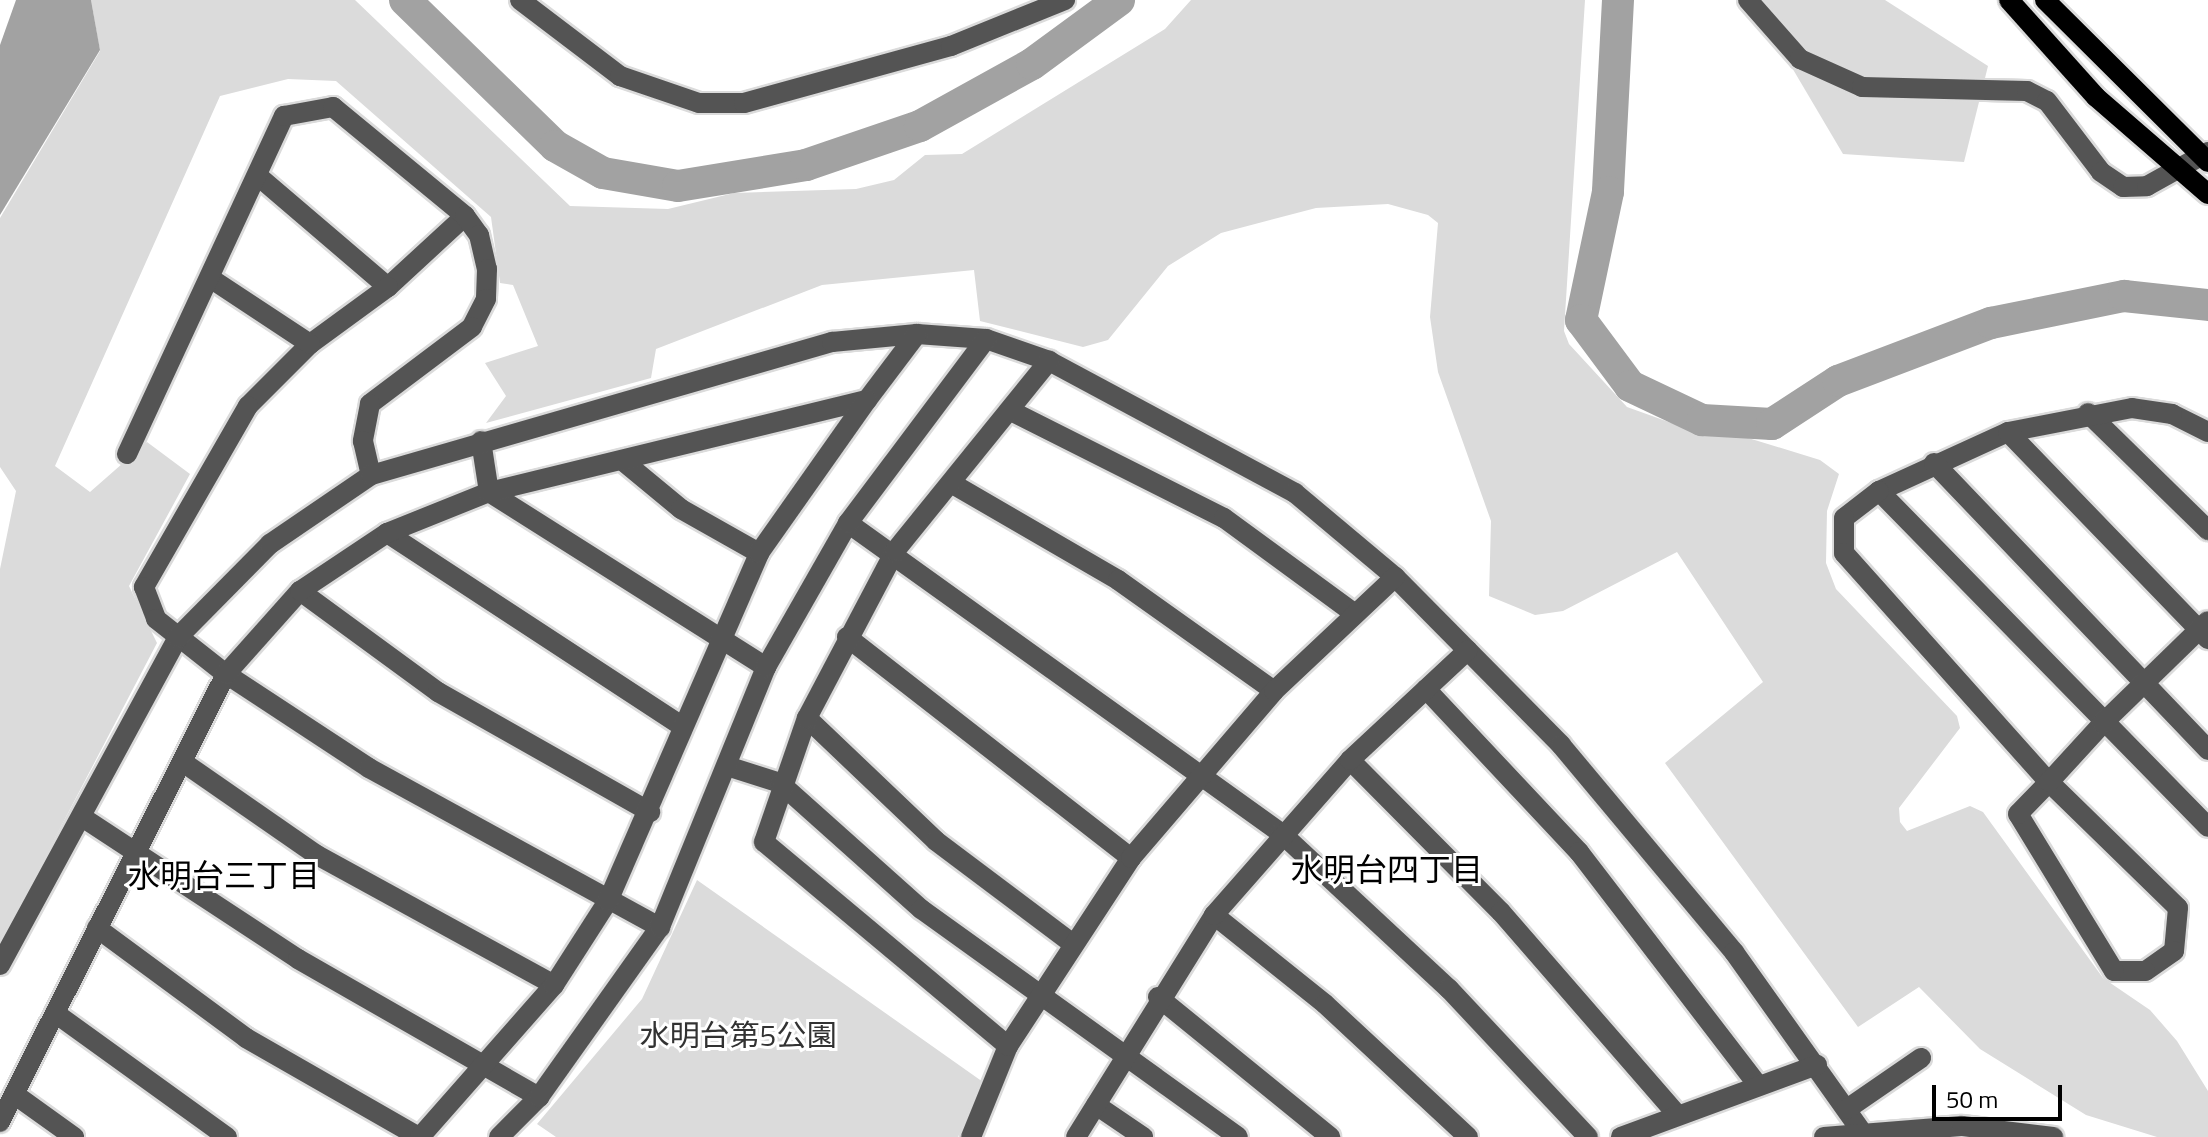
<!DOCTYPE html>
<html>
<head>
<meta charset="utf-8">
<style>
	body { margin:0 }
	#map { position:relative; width:2208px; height:1137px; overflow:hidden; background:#fff; font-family:"Titillium Web","Noto Sans JP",sans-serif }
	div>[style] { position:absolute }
	.green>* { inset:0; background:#dbdbdb }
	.water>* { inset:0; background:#a2a2a2 }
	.river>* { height:32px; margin:-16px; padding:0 16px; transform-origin:16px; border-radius:16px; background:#a2a2a2 }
	.roads { filter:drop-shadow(2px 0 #dbdbdb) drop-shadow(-2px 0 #dbdbdb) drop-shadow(0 2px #dbdbdb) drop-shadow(0 -2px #dbdbdb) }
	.minor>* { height:20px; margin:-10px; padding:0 10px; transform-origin:10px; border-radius:10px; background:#545454 }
	.major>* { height:20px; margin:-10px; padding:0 10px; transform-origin:10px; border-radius:10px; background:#000 }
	span { translate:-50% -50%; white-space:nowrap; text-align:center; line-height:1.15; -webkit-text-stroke:6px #fff; paint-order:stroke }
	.park-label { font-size:30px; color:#323232 }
	.neighbourhood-label { font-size:32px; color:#000 }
	.scale { position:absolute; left:1932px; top:1085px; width:130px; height:36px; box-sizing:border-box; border:4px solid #000; border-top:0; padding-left:10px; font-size:24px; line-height:28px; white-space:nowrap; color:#000; -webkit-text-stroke:6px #fff; paint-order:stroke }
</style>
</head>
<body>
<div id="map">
	<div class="green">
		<i style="clip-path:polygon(91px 0,355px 0,570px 206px,668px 209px,734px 193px,856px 189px,894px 180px,925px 155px,962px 154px,1165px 29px,1191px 0,1585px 0,1564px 331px,1569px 344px,1627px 407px,1705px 435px,1745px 437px,1820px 460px,1839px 474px,1827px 511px,1826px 563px,1836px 589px,1957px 716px,1960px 728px,1899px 808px,1900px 822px,1907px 831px,1970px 806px,1983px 812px,2103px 978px,2150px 1010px,2177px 1041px,2208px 1091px,2208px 1137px,2157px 1137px,2086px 1115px,1980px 1049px,1919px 987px,1858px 1027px,1665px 763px,1763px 682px,1677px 552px,1563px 611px,1535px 615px,1489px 596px,1491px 521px,1438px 372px,1430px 317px,1438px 223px,1428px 215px,1388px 204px,1316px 208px,1221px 233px,1168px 266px,1108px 340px,1083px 347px,980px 321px,974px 270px,822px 285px,656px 349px,651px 378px,486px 423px,506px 396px,485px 363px,538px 346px,513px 285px,500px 283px,491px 217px,336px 81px,288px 79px,220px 96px,55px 466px,90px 492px,147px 442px,190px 474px,129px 586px,157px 643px,0 943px,0 569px,16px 491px,0 467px,0 218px,100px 51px)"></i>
		<i style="clip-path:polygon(1752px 0,1885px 0,1988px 66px,1964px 162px,1843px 154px)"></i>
		<i style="clip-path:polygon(697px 880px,983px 1082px,958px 1137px,556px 1137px,537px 1124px,642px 999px)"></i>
	</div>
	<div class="water">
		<i style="clip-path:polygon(16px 0,91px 0,100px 50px,0 215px,0 45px)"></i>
	</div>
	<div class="river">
		<i style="left:405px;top:0;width:209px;rotate:44.2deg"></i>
		<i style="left:555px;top:146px;width:55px;rotate:29.4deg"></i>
		<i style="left:603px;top:173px;width:76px;rotate:9.8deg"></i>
		<i style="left:678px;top:186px;width:130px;rotate:-9.3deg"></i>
		<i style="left:806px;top:165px;width:120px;rotate:-18.9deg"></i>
		<i style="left:920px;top:126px;width:128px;rotate:-29deg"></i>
		<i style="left:1032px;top:64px;width:108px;rotate:-36.3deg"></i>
		<i style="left:1618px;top:0;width:192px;rotate:93deg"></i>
		<i style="left:1608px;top:192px;width:131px;rotate:101.9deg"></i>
		<i style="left:1581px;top:320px;width:82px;rotate:53.4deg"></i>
		<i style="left:1630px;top:386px;width:80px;rotate:25.3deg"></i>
		<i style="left:1702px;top:420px;width:70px;rotate:3.3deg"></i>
		<i style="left:1772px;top:424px;width:79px;rotate:-33.1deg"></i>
		<i style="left:1838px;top:381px;width:164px;rotate:-20.8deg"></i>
		<i style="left:1991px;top:323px;width:136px;rotate:-11.5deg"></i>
		<i style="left:2124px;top:296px;width:84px;rotate:6.1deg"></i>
	</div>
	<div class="roads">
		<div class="minor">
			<i style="left:520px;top:0;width:126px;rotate:37.2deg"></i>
			<i style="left:620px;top:76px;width:83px;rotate:18.9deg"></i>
			<i style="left:699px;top:103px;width:45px"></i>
			<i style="left:744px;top:103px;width:215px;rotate:-15.4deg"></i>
			<i style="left:951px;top:46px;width:123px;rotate:-22deg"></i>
			<i style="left:1748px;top:0;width:79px;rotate:48.6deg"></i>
			<i style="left:1800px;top:59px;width:68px;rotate:24.3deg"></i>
			<i style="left:1862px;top:87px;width:165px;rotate:1.4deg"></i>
			<i style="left:2027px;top:91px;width:22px;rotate:27deg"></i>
			<i style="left:2047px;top:101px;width:89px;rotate:52.7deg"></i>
			<i style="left:2101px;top:172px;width:27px;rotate:34deg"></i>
			<i style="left:2123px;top:187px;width:24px;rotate:-2deg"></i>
			<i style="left:2147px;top:186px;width:70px;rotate:-29.1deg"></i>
			<i style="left:258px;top:176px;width:171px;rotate:40.5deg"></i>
			<i style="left:465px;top:216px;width:105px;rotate:137.3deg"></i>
			<i style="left:388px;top:287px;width:97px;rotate:143.8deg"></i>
			<i style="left:310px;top:344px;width:88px;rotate:135deg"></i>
			<i style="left:248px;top:406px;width:209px;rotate:119.9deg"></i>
			<i style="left:144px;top:587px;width:34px;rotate:69deg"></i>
			<i style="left:156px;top:619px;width:89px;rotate:38.2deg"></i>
			<i style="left:226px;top:674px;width:171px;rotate:33.3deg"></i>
			<i style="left:369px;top:768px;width:332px;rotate:28.7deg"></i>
			<i style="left:210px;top:278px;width:120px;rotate:33.4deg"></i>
			<i style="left:1013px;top:412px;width:236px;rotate:26.7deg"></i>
			<i style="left:1224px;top:518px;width:161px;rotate:36.2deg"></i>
			<i style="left:2088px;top:413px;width:168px;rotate:44.3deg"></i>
			<i style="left:2008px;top:432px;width:142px;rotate:155.4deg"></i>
			<i style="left:1879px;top:491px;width:470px;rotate:45.6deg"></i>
			<i style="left:2208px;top:432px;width:40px;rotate:-153.4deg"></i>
			<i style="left:2172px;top:414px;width:40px;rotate:-171.5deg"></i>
			<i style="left:2132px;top:408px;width:126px;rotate:169deg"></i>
			<i style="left:2008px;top:432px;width:288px;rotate:46deg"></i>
			<i style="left:481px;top:441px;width:52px;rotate:81.1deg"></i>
			<i style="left:489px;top:492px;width:328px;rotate:32.3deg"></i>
			<i style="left:127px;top:454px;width:373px;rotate:-65.1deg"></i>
			<i style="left:284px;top:116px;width:50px;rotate:-10.4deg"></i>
			<i style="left:333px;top:107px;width:171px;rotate:39.5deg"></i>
			<i style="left:465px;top:216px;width:24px;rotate:54deg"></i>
			<i style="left:479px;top:235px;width:35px;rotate:77deg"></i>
			<i style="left:487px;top:269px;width:30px;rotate:92deg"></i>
			<i style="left:486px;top:299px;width:31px;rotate:117deg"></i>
			<i style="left:472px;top:327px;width:128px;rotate:143deg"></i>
			<i style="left:370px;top:404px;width:38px;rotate:101deg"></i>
			<i style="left:363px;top:441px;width:35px;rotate:77deg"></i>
			<i style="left:623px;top:461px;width:75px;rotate:39.6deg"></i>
			<i style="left:681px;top:509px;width:90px;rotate:29.4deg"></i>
			<i style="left:1934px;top:463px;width:397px;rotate:46.3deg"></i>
			<i style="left:951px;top:483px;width:193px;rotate:30.1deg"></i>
			<i style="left:1118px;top:580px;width:191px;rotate:35.4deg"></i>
			<i style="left:1879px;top:491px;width:44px;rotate:142.4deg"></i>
			<i style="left:1844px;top:518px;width:35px;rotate:90deg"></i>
			<i style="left:1844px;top:553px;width:307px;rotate:48.2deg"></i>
			<i style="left:2049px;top:782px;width:180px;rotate:44.3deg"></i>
			<i style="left:2178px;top:908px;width:43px;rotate:95.3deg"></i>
			<i style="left:2174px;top:951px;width:35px;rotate:145deg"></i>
			<i style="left:2145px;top:971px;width:31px;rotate:180deg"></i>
			<i style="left:2114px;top:971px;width:184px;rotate:-121.4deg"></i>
			<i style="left:2018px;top:814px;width:45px;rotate:-45.9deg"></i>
			<i style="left:2049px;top:782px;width:80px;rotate:-47.5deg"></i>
			<i style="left:2103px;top:723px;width:146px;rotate:-44.2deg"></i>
			<i style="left:848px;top:523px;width:533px;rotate:35.6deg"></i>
			<i style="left:1281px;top:833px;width:229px;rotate:42.9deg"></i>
			<i style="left:1449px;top:989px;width:203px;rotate:46.8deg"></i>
			<i style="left:387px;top:533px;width:354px;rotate:33.2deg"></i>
			<i style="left:300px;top:591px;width:171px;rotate:36.2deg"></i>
			<i style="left:438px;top:692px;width:244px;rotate:29.5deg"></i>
			<i style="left:847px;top:637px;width:360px;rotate:37.9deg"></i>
			<i style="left:1426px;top:689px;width:224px;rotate:46.8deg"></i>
			<i style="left:1579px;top:852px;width:291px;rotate:52.5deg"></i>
			<i style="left:807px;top:718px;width:178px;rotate:43.6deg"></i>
			<i style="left:936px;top:841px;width:171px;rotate:36.9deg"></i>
			<i style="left:1350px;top:760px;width:214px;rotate:45.2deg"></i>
			<i style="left:1501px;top:912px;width:265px;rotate:49deg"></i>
			<i style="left:184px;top:763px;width:162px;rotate:34.7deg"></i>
			<i style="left:317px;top:855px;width:270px;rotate:28.7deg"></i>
			<i style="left:730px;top:767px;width:52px;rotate:17.7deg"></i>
			<i style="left:780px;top:783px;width:189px;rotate:41.8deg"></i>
			<i style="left:921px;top:909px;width:390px;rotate:35.7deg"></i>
			<i style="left:85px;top:819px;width:255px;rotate:33.3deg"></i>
			<i style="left:298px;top:959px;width:278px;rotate:29.8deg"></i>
			<i style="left:1214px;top:915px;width:142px;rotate:38.7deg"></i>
			<i style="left:1325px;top:1004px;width:195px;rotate:42.9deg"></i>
			<i style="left:97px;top:928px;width:185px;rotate:36.4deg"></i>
			<i style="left:246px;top:1038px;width:199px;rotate:29.8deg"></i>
			<i style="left:0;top:965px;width:373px;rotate:-61.5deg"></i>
			<i style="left:178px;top:637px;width:131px;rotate:-45.3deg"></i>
			<i style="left:270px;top:544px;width:122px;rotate:-34.3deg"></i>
			<i style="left:371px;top:475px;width:480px;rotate:-16.1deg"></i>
			<i style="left:832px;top:342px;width:85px;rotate:-5.4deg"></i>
			<i style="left:917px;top:334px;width:69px;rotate:4.1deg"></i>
			<i style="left:986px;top:339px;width:67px;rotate:19.2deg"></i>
			<i style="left:1049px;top:361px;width:279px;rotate:28.2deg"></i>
			<i style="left:1295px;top:493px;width:131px;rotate:40deg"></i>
			<i style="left:1395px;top:577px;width:236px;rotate:45.3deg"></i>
			<i style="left:1561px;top:745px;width:270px;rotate:50.1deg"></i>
			<i style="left:1734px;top:952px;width:217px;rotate:54.6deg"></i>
			<i style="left:1158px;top:997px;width:222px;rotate:39.1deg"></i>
			<i style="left:55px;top:1013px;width:212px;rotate:35.8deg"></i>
			<i style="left:1008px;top:1046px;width:318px;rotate:-140.1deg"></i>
			<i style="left:764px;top:842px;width:131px;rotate:-70.9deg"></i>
			<i style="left:807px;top:718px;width:189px;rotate:-62.2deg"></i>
			<i style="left:895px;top:551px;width:245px;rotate:-51deg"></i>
			<i style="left:14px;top:1094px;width:74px;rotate:35.6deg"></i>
			<i style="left:1096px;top:1105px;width:57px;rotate:34.2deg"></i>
			<i style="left:1847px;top:1109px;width:90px;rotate:-34.6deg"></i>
			<i style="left:0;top:1122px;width:502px;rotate:-63.23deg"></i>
			<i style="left:226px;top:674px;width:111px;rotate:-48.3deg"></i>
			<i style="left:300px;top:591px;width:105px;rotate:-33.7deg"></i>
			<i style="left:387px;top:533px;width:110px;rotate:-21.9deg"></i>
			<i style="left:489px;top:492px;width:389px;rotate:-13.7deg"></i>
			<i style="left:867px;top:400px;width:83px;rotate:-52.9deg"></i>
			<i style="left:420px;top:1137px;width:203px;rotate:-48.6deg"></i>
			<i style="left:554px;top:985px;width:100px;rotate:-57.3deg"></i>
			<i style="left:608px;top:901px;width:379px;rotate:-66.5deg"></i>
			<i style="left:759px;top:553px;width:187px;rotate:-54.8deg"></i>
			<i style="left:499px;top:1137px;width:57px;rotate:-45deg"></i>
			<i style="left:539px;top:1097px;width:209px;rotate:-54.6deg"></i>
			<i style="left:660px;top:927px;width:281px;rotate:-67.8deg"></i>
			<i style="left:766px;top:667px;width:166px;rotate:-60.3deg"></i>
			<i style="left:848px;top:523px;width:230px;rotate:-53.1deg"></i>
			<i style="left:971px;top:1137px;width:98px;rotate:-67.9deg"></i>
			<i style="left:1008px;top:1046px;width:225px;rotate:-56.8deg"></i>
			<i style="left:1131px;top:858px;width:220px;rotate:-49.4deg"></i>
			<i style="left:1274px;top:691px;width:166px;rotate:-43.3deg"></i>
			<i style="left:1076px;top:1137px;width:261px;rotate:-58.1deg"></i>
			<i style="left:1214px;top:915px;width:206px;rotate:-48.7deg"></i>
			<i style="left:1350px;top:760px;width:161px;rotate:-43deg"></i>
			<i style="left:1621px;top:1137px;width:209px;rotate:-20.2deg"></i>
			<i style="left:1824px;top:1137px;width:138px;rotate:-4.6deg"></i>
			<i style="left:1962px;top:1126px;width:92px;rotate:6.9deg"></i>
		</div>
		<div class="major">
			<i style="left:2009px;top:0;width:130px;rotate:48.1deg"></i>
			<i style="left:2096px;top:97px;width:148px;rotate:40.9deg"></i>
			<i style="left:2045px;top:0;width:230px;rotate:44.8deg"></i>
		</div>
	</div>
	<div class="park-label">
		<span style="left:738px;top:1035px">水明台第5公園</span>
	</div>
	<div class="neighbourhood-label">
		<span style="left:1387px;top:869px">水明台四丁目</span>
		<span style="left:224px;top:875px">水明台三丁目</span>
	</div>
	<div class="scale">50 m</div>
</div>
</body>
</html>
